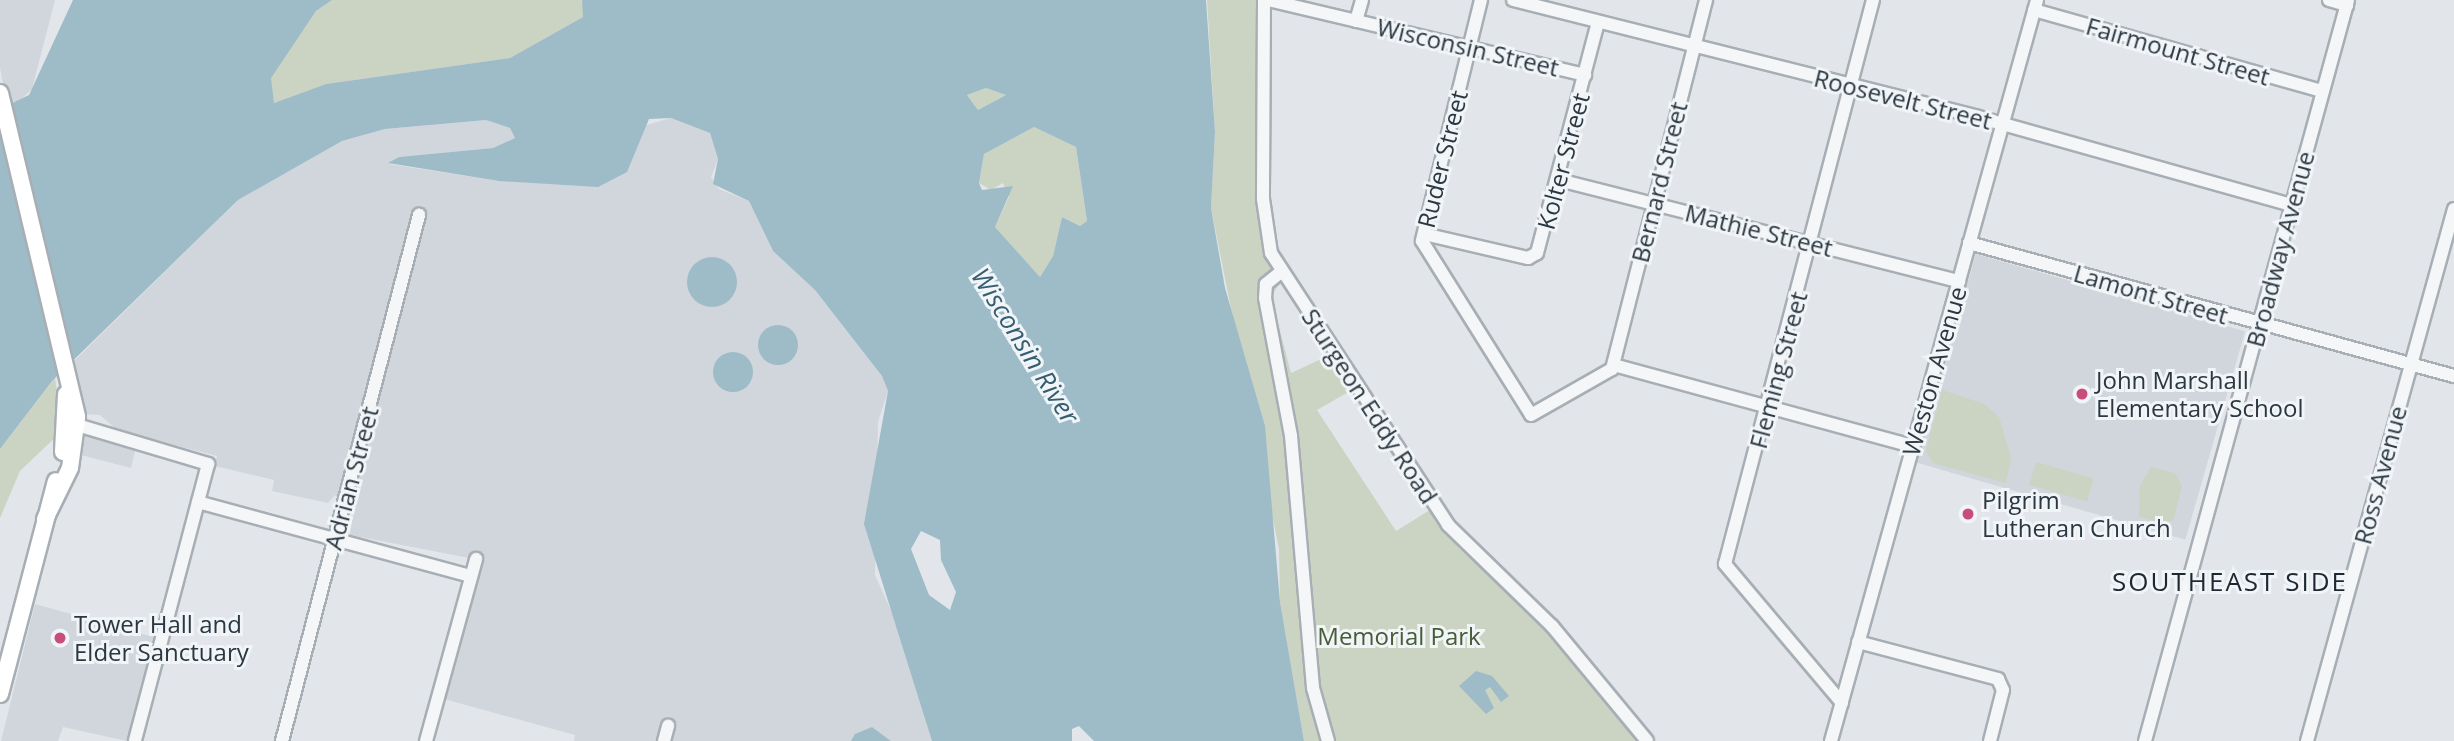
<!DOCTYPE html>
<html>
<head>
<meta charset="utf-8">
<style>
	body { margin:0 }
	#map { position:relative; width:2454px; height:741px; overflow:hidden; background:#e2e6ea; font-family:"Open Sans",sans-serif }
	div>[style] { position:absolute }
	.built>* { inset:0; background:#d0d6db; transform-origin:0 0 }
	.green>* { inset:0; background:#cbd3c3; transform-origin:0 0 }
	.water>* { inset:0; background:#9ebbc8 }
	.round { border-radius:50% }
	.roads { filter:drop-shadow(2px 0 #a7aeb4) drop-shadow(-2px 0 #a7aeb4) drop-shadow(0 2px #a7aeb4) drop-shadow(0 -2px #a7aeb4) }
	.minor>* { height:12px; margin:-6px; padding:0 6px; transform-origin:6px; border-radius:6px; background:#f4f6f8 }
	.major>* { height:16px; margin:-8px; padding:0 8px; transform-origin:8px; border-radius:8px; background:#fff }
	.dots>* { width:19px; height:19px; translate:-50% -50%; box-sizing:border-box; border:4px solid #f1f5f7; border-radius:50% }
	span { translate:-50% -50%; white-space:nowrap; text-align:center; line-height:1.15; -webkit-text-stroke:6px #f1f5f7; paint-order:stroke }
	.street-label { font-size:24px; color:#2b3741 }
	.poi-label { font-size:24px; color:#2b3741 }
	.left { translate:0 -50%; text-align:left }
	.park-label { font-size:24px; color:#475c38 }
	.water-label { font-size:26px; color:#365e73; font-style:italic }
	.neighbourhood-label { font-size:26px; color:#1d2832; letter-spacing:2px }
</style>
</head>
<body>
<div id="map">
	<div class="built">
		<i style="clip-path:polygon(0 0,55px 0,32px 89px,13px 107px,7px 107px,0 67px)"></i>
		<i style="clip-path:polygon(671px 118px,710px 133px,718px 159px,711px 177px,719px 189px,749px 201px,773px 251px,815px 290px,882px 376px,888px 391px,878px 422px,875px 575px,898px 626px,932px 741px,891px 741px,872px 727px,851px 741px,574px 741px,575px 735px,444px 699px,480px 569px,469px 558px,350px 535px,353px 514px,335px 495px,328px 503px,272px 491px,274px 480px,215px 466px,217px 456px,117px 430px,100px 415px,82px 414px,69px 366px,238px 200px,342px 141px,385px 129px,486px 120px,510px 128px,515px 138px,493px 148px,399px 157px,389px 164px,499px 181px,627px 172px,643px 126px)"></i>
		<i style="left:1976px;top:254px;width:280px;height:217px;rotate:16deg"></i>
		<i style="clip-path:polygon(85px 436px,135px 451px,131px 468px,77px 454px)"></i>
		<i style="clip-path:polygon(35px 604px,154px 637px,127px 741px,63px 727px,58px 741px,1px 741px)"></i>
	</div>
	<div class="green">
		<i style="clip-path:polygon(332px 0,581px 0,586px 7px,583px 17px,510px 58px,326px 84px,274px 103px,270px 78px,316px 11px)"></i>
		<i style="clip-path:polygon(1207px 0,1258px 0,1258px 217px,1279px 284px,1271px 297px,1291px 373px,1330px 355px,1352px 390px,1317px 410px,1396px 531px,1430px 510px,1459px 548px,1549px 631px,1638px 741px,1304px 741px,1280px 602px,1279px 549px,1211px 208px,1215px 132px)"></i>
		<i style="clip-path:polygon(986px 88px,1006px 95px,978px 110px,967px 95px)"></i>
		<i style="clip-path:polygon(1034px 127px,1076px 147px,1087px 221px,1080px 226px,1062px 217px,1053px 256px,1040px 277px,995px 227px,1009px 197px,1003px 183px,991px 190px,979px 183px,984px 154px)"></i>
		<i style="clip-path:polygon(55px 378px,62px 431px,20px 471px,0 518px,0 449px)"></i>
		<i style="clip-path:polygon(1942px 390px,1984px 404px,1999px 417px,2011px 458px,2006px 483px,1933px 463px,1926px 451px)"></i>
		<i style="left:2036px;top:462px;width:60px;height:24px;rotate:16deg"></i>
		<i style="clip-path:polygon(2151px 467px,2175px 473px,2182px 486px,2174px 519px,2164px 525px,2139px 516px,2140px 486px)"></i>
	</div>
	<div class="water">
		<i style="clip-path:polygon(evenodd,73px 0,332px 0,316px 11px,271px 78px,274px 103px,326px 84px,510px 58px,583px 17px,582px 0,1206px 0,1215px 132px,1211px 208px,1225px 288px,1265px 426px,1280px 602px,1304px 741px,1094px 741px,1079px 726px,1072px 729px,1072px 741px,932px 741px,864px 524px,888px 391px,882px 376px,815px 290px,773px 251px,749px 201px,713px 184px,718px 159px,710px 133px,671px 118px,649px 119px,627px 172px,598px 187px,499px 181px,388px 163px,399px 157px,493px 148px,515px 138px,510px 128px,486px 120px,385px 129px,342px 141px,238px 200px,53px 380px,0 449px,0 109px,29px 95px,73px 0,986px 88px,1006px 95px,978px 110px,967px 95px,986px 88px,73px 0,1034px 127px,1076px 147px,1087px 221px,1080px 226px,1062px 217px,1053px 256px,1040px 277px,995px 227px,1013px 186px,982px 190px,979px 183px,984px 154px,1034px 127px,73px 0,921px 531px,940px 540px,941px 560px,956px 592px,950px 610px,929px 595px,911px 549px,921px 531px)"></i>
		<i class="round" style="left:687px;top:257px;width:50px;height:50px"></i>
		<i class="round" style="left:758px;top:325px;width:40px;height:40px"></i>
		<i class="round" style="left:713px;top:352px;width:40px;height:40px"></i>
		<i style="clip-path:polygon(1476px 671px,1492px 676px,1509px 696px,1501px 702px,1490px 687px,1485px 690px,1494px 708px,1486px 714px,1459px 686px)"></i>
		<i style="clip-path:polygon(872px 727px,891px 741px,851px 741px,855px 734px)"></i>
	</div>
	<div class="roads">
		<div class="minor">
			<i style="left:1264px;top:0;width:199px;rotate:90.3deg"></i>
			<i style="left:1263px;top:199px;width:55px;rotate:81.6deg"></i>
			<i style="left:1271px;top:253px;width:325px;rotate:56.9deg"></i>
			<i style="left:1448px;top:525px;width:145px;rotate:44.2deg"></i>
			<i style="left:1552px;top:626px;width:149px;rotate:50.4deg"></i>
			<i style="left:1268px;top:0;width:326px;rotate:13.3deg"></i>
			<i style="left:1481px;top:0;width:248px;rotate:103.8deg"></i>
			<i style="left:1422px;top:241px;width:205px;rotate:57.9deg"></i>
			<i style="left:1531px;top:415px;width:93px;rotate:-29.6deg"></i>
			<i style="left:1612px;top:369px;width:381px;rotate:-75.7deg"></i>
			<i style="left:1513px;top:0;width:479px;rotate:14.1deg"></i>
			<i style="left:1978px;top:117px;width:326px;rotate:15.7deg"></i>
			<i style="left:2329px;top:0;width:19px;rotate:16deg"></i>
			<i style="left:2034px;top:10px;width:299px;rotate:15.7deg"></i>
			<i style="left:1356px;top:21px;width:22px;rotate:-74deg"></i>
			<i style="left:1559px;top:180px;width:413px;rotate:14.2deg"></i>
			<i style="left:1424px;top:234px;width:107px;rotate:13deg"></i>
			<i style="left:1528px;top:258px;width:10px;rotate:-29deg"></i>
			<i style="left:1537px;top:253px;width:239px;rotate:-75.2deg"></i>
			<i style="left:1969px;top:243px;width:503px;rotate:15.34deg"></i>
			<i style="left:1282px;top:271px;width:21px;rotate:141deg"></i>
			<i style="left:1266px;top:284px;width:14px;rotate:94deg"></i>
			<i style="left:1265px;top:298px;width:140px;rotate:79.3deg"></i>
			<i style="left:1291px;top:436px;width:253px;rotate:85deg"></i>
			<i style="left:1313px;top:688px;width:55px;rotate:74.2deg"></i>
			<i style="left:1614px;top:365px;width:310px;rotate:15.2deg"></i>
			<i style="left:77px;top:425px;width:137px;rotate:16.6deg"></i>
			<i style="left:208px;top:464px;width:286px;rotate:104.8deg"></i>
			<i style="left:198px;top:502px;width:283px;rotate:15.2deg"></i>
			<i style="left:1858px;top:642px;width:145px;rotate:14.8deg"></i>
			<i style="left:1998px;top:679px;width:12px;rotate:66deg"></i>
			<i style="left:2003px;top:690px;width:53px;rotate:104.3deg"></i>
			<i style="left:1842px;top:703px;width:182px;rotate:-130.1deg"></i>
			<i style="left:1725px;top:564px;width:583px;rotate:-75.3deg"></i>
			<i style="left:282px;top:741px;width:544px;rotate:-75.4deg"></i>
			<i style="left:426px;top:741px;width:189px;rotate:-74.6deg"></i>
			<i style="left:664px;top:741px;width:16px;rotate:-75deg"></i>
			<i style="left:1831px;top:741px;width:769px;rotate:-74.46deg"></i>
			<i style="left:2145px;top:741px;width:768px;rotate:-74.68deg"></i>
			<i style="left:2307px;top:741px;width:552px;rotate:-74.55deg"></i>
		</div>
		<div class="major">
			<i style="left:0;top:93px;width:333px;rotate:76.6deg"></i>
			<i style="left:77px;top:417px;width:51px;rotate:97.8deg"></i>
			<i style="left:70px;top:468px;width:57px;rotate:116.1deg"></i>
			<i style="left:63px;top:452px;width:58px;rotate:-87deg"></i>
			<i style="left:0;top:694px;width:220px;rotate:-75.3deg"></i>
		</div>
	</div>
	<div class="dots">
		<i style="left:2082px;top:394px;background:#c84d7a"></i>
		<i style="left:1968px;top:514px;background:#c84d7a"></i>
		<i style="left:60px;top:638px;background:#c84d7a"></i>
	</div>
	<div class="street-label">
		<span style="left:1468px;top:47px;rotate:13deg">Wisconsin Street</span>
		<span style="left:2178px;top:51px;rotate:16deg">Fairmount Street</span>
		<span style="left:1903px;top:99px;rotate:14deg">Roosevelt Street</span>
		<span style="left:1442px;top:159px;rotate:-76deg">Ruder Street</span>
		<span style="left:1563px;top:161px;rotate:-75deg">Kolter Street</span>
		<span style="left:1659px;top:182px;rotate:-76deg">Bernard Street</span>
		<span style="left:1759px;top:230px;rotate:14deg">Mathie Street</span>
		<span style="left:2280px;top:249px;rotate:-75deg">Broadway Avenue</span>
		<span style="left:2151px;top:294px;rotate:16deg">Lamont Street</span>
		<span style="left:1778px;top:370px;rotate:-75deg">Fleming Street</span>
		<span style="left:1934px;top:371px;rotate:-74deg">Weston Avenue</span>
		<span style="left:1370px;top:406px;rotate:57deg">Sturgeon Eddy Road</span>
		<span style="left:2380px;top:475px;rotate:-75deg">Ross Avenue</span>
		<span style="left:351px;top:478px;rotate:-75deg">Adrian Street</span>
	</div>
	<div class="poi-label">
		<span class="left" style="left:2096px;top:394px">John Marshall<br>Elementary School</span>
		<span class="left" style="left:1982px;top:514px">Pilgrim<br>Lutheran Church</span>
		<span class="left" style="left:74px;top:638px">Tower Hall and<br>Elder Sanctuary</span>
	</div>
	<div class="park-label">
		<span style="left:1399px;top:636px">Memorial Park</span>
	</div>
	<div class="water-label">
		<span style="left:1025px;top:346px;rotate:58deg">Wisconsin River</span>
	</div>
	<div class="neighbourhood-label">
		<span style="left:2230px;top:582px">SOUTHEAST SIDE</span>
	</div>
</div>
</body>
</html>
